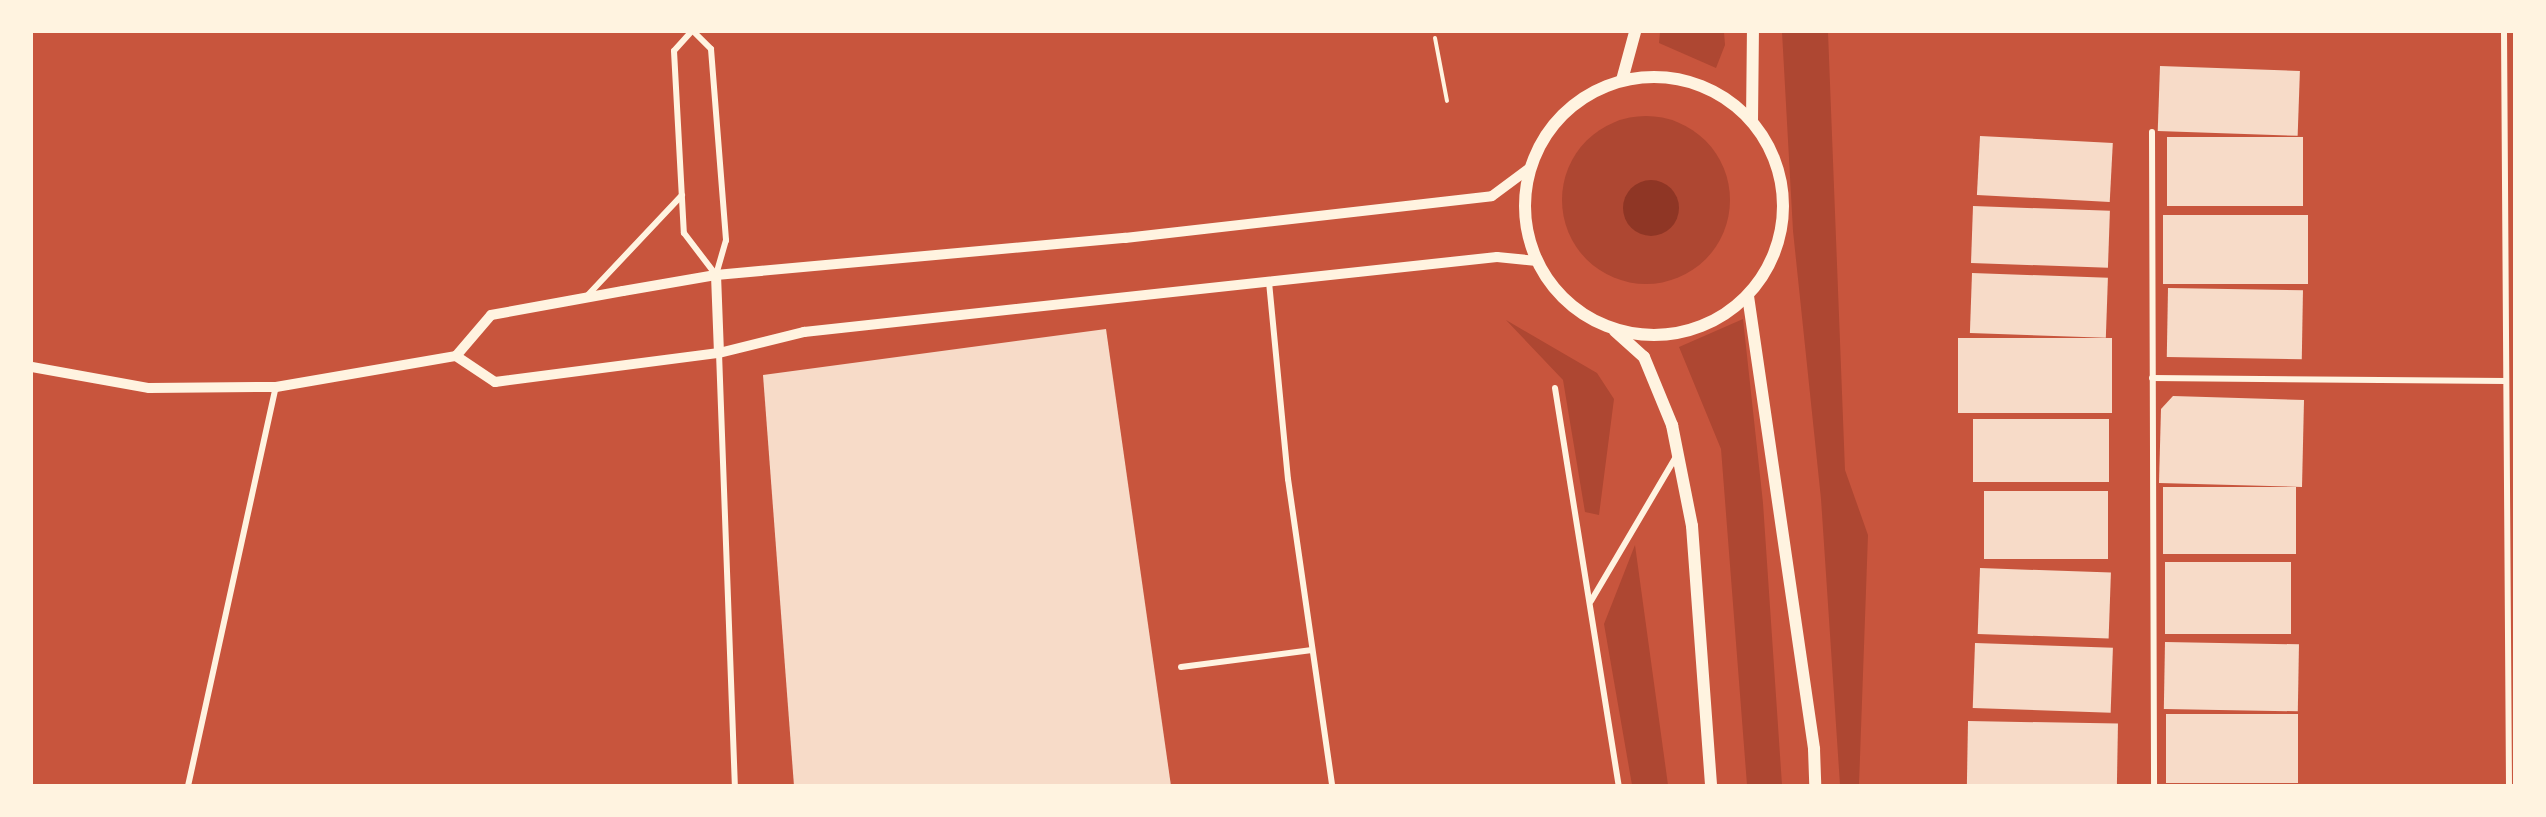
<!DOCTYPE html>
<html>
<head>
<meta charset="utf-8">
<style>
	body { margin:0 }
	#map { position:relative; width:2546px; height:817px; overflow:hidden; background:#c8553d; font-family:Montserrat,sans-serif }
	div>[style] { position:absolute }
	.green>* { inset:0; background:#ae4732 }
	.round { border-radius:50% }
	.water>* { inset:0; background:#8f3625 }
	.building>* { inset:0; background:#f7dbc8; transform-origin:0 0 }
	.path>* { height:4px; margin:-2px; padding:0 2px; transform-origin:2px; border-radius:2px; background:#fff3e0 }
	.minor>* { height:6px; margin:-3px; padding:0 3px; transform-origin:3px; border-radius:3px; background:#fff3e0 }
	.tertiary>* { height:10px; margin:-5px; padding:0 5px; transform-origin:5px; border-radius:5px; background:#fff3e0 }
	.secondary>* { height:12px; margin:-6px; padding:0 6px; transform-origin:6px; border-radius:6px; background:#fff3e0 }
	.secondary>.ring { margin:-6px; padding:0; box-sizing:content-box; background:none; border:12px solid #fff3e0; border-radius:50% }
	span { translate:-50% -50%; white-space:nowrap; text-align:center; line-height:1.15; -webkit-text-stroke:4.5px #fff3e0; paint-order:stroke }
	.frame { position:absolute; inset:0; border:33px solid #fff3e0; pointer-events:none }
</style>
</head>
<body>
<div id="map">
	<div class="green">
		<i style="clip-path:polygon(1660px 32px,1724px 32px,1725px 45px,1716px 68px,1659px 43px)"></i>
		<i style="clip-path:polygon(1782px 32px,1828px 32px,1845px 470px,1868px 535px,1859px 785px,1840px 785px,1821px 499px,1793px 231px)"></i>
		<i class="round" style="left:1562px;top:116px;width:168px;height:168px"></i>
		<i style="clip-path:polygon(1743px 319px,1763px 503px,1782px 785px,1747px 785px,1721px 449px,1679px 347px)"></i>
		<i style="clip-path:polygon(1506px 320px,1597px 373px,1614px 399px,1599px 515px,1585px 512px,1563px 380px)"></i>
		<i style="clip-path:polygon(1635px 545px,1668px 785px,1632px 785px,1604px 624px)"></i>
	</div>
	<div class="water">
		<i class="round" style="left:1623px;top:180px;width:56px;height:56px"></i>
	</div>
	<div class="building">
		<i style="left:2160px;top:66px;width:140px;height:65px;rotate:2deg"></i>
		<i style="left:1980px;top:136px;width:133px;height:59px;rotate:3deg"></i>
		<i style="left:2167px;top:137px;width:136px;height:69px"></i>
		<i style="left:1973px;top:206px;width:137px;height:57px;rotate:2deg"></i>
		<i style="left:2163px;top:215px;width:145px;height:69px"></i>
		<i style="left:1972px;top:273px;width:136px;height:60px;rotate:2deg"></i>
		<i style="left:2168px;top:288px;width:135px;height:69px;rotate:1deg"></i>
		<i style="clip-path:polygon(1106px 329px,1171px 786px,794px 786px,763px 375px)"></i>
		<i style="left:1958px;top:338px;width:154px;height:75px"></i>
		<i style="clip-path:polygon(2173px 396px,2304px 400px,2302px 487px,2159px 483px,2161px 409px)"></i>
		<i style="left:1973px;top:419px;width:136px;height:63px"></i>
		<i style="left:2163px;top:487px;width:133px;height:67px"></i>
		<i style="left:1984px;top:491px;width:124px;height:68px"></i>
		<i style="left:2165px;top:562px;width:126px;height:72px"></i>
		<i style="left:1980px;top:568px;width:131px;height:66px;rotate:2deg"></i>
		<i style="left:2165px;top:642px;width:134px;height:67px;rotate:1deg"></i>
		<i style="left:1975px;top:643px;width:138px;height:65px;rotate:2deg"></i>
		<i style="left:2166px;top:714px;width:132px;height:69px"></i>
		<i style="left:1968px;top:721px;width:150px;height:65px;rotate:1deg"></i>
	</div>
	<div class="path">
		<i style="left:1435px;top:38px;width:64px;rotate:79.2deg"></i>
	</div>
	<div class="minor">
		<i style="left:691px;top:32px;width:25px;rotate:132deg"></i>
		<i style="left:674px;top:51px;width:182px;rotate:86.9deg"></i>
		<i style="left:684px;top:233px;width:53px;rotate:52.7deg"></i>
		<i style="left:694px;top:32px;width:24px;rotate:45deg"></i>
		<i style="left:711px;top:49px;width:192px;rotate:85.5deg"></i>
		<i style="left:726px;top:240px;width:36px;rotate:106deg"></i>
		<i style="left:2504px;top:32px;width:754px;rotate:89.62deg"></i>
		<i style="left:2152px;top:132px;width:654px;rotate:89.82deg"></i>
		<i style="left:1269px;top:282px;width:198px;rotate:84.5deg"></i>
		<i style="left:1288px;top:479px;width:310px;rotate:81.8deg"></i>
		<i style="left:586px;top:297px;width:140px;rotate:-46.7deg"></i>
		<i style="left:719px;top:353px;width:433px;rotate:87.9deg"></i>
		<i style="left:2152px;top:378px;width:354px;rotate:0.5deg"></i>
		<i style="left:1555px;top:388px;width:403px;rotate:80.9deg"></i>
		<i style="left:1591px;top:601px;width:169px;rotate:-59.5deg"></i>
		<i style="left:1181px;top:667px;width:132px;rotate:-7.4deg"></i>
		<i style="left:188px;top:786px;width:409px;rotate:-77.6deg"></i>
	</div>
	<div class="tertiary">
		<i style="left:716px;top:275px;width:78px;rotate:87.8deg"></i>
		<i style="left:456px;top:356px;width:47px;rotate:33.7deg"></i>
		<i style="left:495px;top:382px;width:226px;rotate:-7.4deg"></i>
		<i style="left:719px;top:353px;width:88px;rotate:-13.9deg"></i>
		<i style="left:804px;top:332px;width:697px;rotate:-6.18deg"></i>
		<i style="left:1497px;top:257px;width:40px;rotate:5.7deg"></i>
		<i style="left:32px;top:367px;width:119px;rotate:10.2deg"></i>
		<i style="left:149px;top:388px;width:127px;rotate:-0.5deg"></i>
		<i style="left:276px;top:387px;width:183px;rotate:-9.8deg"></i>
		<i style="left:456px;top:356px;width:54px;rotate:-49.5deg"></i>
		<i style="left:491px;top:315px;width:134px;rotate:-10.3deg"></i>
		<i style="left:623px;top:291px;width:94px;rotate:-9.8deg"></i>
		<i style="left:716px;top:275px;width:411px;rotate:-5.2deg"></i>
		<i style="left:1125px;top:238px;width:369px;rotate:-6.5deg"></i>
		<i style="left:1492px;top:196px;width:49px;rotate:-36.6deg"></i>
	</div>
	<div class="secondary">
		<i class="ring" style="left:1525px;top:77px;width:246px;height:246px"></i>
		<i style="left:1622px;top:80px;width:50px;rotate:-74.8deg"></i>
		<i style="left:1752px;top:121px;width:89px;rotate:-89.4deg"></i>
		<i style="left:1748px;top:296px;width:458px;rotate:81.7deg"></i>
		<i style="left:1814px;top:749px;width:37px;rotate:88deg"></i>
		<i style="left:1615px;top:331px;width:39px;rotate:42deg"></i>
		<i style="left:1644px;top:357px;width:74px;rotate:67.6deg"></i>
		<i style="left:1672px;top:425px;width:103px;rotate:78.8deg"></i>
		<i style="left:1692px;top:526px;width:261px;rotate:85.8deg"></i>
	</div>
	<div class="frame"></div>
</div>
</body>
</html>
